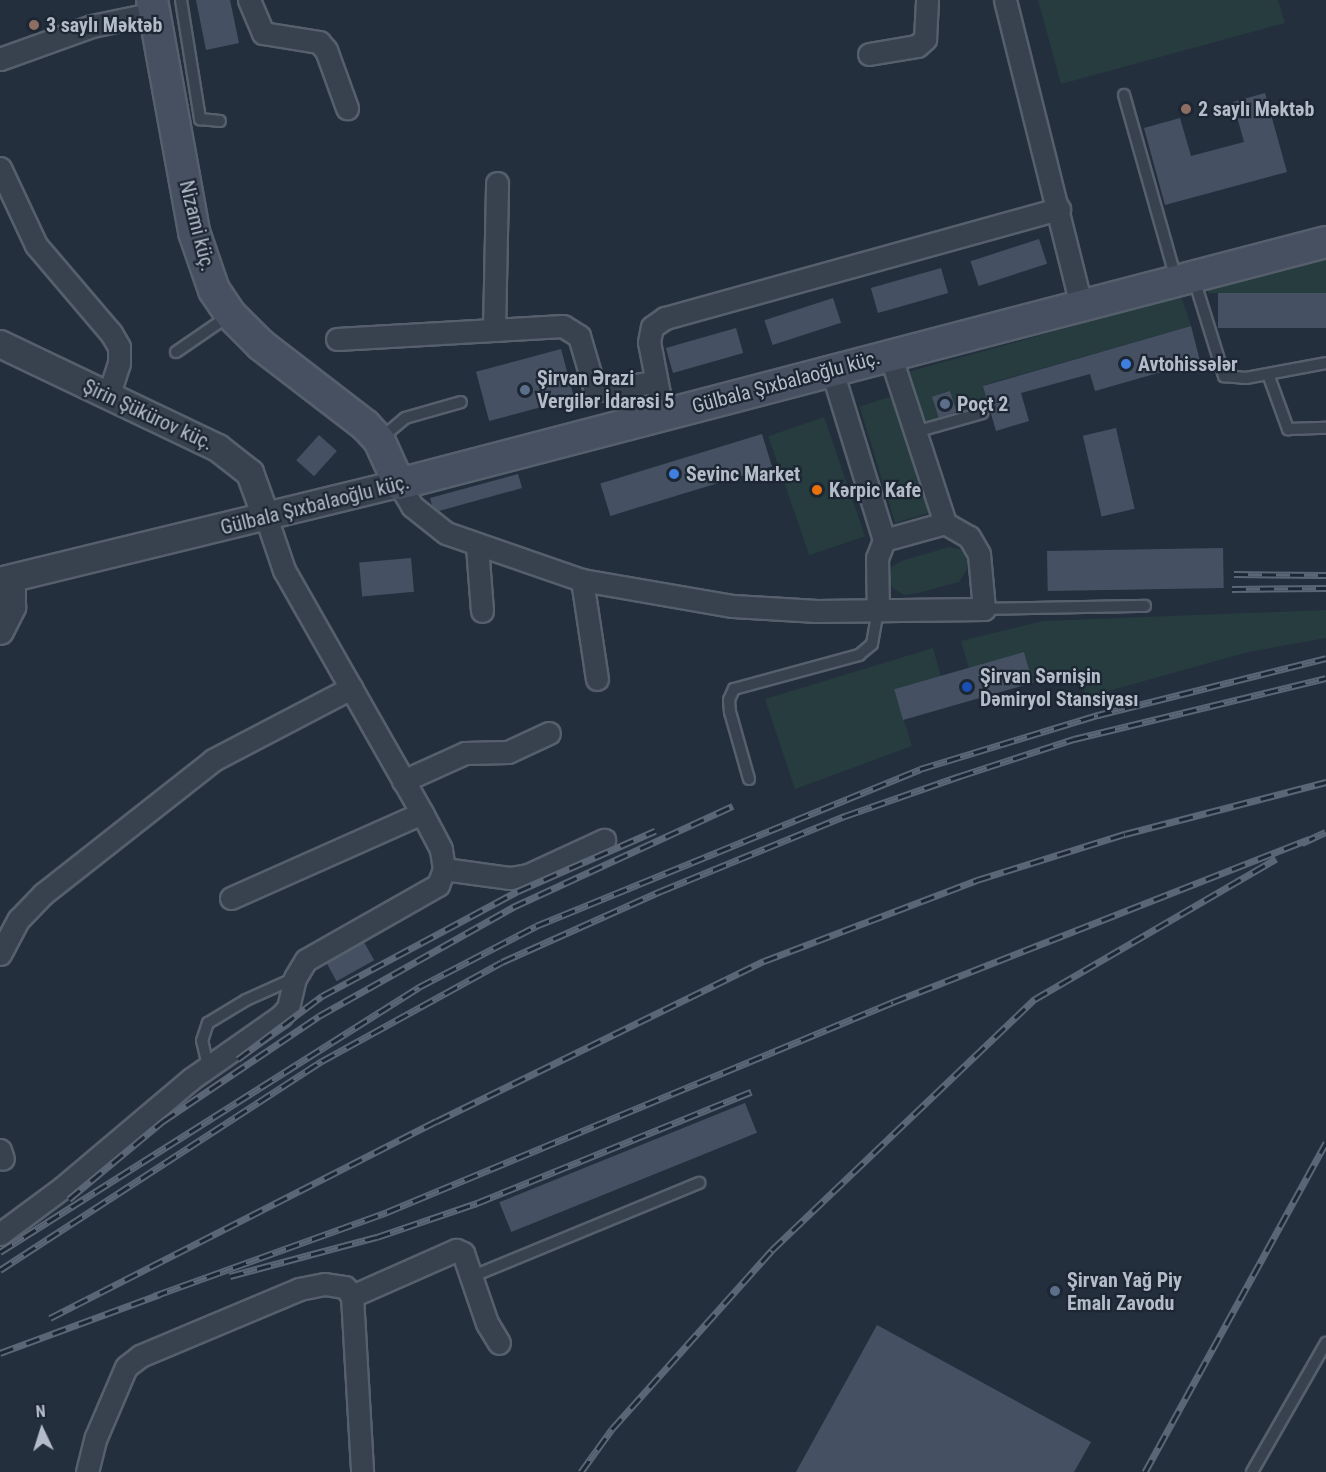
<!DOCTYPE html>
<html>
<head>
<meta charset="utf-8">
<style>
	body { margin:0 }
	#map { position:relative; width:1326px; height:1472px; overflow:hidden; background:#242f3e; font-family:"Roboto Condensed",sans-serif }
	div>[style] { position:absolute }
	.green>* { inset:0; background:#263c3f; transform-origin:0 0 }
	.building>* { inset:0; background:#455162; transform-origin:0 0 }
	.roads { filter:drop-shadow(2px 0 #565f6c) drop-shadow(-2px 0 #565f6c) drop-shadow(0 2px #565f6c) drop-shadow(0 -2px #565f6c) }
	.service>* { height:10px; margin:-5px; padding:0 5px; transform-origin:5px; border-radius:5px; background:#38414e }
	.minor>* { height:21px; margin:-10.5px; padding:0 10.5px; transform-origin:10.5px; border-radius:10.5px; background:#38414e }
	.tertiary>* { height:26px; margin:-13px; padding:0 13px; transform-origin:13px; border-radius:13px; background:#38414e }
	.secondary>* { height:30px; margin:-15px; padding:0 15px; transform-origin:15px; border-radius:15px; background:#465061 }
	.rail>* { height:7px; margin-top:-3.5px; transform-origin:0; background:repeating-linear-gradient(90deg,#1d2633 0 14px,#5a6575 0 28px); box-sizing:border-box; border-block:2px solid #5a6575 }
	.dots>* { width:16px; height:16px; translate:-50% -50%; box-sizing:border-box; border:3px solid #1d2633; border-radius:50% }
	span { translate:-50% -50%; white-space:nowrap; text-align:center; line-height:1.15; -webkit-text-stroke:4.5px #1d2633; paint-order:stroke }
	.poi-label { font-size:20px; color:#b4bcc9; font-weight:700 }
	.left { translate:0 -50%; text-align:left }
	.street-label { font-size:20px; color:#b4bcc9 }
	.north { position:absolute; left:12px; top:1400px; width:60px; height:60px; -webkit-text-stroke:4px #1d2633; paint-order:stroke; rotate:356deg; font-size:16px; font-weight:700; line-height:24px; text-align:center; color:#b4bcc9 }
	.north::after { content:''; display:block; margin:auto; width:21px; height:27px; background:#b4bcc9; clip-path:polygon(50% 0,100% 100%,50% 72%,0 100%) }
</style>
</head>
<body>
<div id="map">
	<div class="green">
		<i style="clip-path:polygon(1038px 0,1278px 0,1285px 23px,1061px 84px)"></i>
		<i style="left:1326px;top:260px;width:33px;height:118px;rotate:90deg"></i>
		<i style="clip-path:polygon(1181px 296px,1191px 326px,984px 385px,988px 403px,923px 423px,908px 372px)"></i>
		<i style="left:893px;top:396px;width:122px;height:35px;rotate:73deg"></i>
		<i style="left:824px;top:417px;width:126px;height:59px;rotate:71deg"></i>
		<i style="clip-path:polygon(949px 547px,960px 549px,968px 556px,970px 565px,959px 582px,918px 593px,904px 595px,893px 588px,888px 578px,892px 567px,901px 561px)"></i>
		<i style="clip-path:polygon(1326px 610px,1326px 638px,1248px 652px,1087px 697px,1076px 670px,1033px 683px,1024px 652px,969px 669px,961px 641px,1043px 621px)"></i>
		<i style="clip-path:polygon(933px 648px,941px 677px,895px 692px,912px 746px,795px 789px,765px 699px)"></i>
	</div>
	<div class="building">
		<i style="clip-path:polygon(196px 0,230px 0,239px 43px,206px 50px)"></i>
		<i style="clip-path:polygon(1265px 93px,1287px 172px,1165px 205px,1144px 128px,1180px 118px,1191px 156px,1244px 142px,1233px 102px)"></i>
		<i style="left:1039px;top:239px;width:26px;height:72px;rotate:72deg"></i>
		<i style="left:941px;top:268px;width:26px;height:73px;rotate:74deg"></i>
		<i style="left:1326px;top:293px;width:35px;height:108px;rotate:90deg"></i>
		<i style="left:833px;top:298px;width:26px;height:72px;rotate:72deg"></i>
		<i style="clip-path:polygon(1191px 326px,1200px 361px,1095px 391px,1090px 374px,1021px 393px,1029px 421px,996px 431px,983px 386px)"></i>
		<i style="left:736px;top:328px;width:26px;height:73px;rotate:74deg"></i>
		<i style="left:561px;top:349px;width:51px;height:88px;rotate:75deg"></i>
		<i style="left:950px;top:391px;width:22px;height:19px;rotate:72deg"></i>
		<i style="left:1116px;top:428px;width:83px;height:34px;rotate:77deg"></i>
		<i style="left:762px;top:434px;width:34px;height:169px;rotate:73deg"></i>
		<i style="left:319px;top:435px;width:24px;height:34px;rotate:42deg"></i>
		<i style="clip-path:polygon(518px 474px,522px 488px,439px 511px,432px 505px,430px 498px)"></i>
		<i style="left:1223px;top:548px;width:40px;height:176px;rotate:89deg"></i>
		<i style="left:411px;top:558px;width:34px;height:52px;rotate:85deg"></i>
		<i style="left:1024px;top:652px;width:32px;height:135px;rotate:74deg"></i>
		<i style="left:364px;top:942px;width:21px;height:43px;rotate:61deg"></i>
		<i style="left:745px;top:1103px;width:32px;height:265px;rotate:68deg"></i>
		<i style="clip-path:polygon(877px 1325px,1091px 1442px,1074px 1472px,796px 1472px)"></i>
	</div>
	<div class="roads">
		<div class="service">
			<i style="left:181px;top:0;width:121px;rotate:80.9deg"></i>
			<i style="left:200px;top:119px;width:20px;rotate:6deg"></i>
			<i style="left:1124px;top:95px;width:191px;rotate:74.2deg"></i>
			<i style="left:1194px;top:279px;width:102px;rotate:72.8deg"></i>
			<i style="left:1224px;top:376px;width:22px;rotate:5deg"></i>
			<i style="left:1246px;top:378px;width:81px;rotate:-10.6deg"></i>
			<i style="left:176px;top:352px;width:65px;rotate:-34.4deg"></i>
			<i style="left:1268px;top:374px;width:59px;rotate:70deg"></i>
			<i style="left:1288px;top:429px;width:38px;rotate:-2deg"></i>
			<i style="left:915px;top:432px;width:70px;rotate:-15.8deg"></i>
			<i style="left:379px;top:440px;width:34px;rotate:-40deg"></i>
			<i style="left:405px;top:418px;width:58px;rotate:-15.9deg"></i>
			<i style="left:984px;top:609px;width:161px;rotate:-1.1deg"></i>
			<i style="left:749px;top:779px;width:70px;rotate:-105.8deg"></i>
			<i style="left:730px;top:712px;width:12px;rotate:-95deg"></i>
			<i style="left:729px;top:700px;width:12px;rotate:-66deg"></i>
			<i style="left:734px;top:689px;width:130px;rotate:-15.2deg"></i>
			<i style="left:859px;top:655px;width:17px;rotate:-40deg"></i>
			<i style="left:872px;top:644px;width:34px;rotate:-80deg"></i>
			<i style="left:208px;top:1066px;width:26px;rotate:-103deg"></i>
			<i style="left:202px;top:1041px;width:19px;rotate:-72deg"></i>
			<i style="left:208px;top:1023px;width:44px;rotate:-31.2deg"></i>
			<i style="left:246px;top:1000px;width:54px;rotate:-24.2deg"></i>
			<i style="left:471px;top:1277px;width:247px;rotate:-22.4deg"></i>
			<i style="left:1252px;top:1472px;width:149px;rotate:-60.2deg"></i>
		</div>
		<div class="minor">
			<i style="left:249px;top:0;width:36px;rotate:67deg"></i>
			<i style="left:263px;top:33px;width:57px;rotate:9.1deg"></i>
			<i style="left:319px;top:42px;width:11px;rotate:49deg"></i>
			<i style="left:326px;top:50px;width:62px;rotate:70.1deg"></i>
			<i style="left:1005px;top:0;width:313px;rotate:76deg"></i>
			<i style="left:869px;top:54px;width:49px;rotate:-9.5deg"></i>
			<i style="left:917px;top:46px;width:11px;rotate:-41deg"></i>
			<i style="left:925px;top:39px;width:39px;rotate:-87deg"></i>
			<i style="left:0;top:59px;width:98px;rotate:-19.7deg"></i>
			<i style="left:92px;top:26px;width:64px;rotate:-11.7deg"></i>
			<i style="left:0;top:168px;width:85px;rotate:64.9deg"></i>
			<i style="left:36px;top:245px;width:116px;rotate:49.6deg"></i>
			<i style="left:111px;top:333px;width:16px;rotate:60deg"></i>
			<i style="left:119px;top:347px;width:16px;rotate:90deg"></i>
			<i style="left:119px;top:363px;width:35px;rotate:108deg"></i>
			<i style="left:494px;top:330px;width:147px;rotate:-88.8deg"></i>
			<i style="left:337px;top:339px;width:226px;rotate:-3.3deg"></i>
			<i style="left:563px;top:326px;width:19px;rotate:32deg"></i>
			<i style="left:579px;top:336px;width:53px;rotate:73.6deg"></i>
			<i style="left:594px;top:387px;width:12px;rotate:14deg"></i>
			<i style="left:606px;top:390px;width:49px;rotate:-9.5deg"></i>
			<i style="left:832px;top:371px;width:177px;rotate:72.9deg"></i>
			<i style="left:884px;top:540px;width:19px;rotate:111deg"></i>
			<i style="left:877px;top:558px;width:53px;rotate:88.9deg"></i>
			<i style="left:663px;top:414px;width:73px;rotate:-101deg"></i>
			<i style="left:649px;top:342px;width:15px;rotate:-79deg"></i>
			<i style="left:652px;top:327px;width:16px;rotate:-35deg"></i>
			<i style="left:665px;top:318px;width:409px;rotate:-15.5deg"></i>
			<i style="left:399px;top:484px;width:26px;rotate:59deg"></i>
			<i style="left:412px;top:506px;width:43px;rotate:38.5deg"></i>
			<i style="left:446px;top:533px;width:144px;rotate:19.1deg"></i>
			<i style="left:582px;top:580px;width:153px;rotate:9.8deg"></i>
			<i style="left:733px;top:606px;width:84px;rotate:3.4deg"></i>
			<i style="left:817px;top:611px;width:167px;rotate:-0.7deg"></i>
			<i style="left:984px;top:609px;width:55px;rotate:-95.2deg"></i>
			<i style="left:979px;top:554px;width:20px;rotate:-120deg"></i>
			<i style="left:969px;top:537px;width:28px;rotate:-150deg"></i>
			<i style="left:945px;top:523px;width:177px;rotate:-108.1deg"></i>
			<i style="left:884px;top:540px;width:63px;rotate:-15.6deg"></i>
			<i style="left:477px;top:546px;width:65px;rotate:85.6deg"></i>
			<i style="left:582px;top:580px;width:100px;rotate:81.4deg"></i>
			<i style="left:403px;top:781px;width:68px;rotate:-24.3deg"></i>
			<i style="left:465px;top:753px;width:43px;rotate:-1.3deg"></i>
			<i style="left:508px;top:752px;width:45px;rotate:-24.9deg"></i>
			<i style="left:444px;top:869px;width:67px;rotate:7.8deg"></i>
			<i style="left:510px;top:878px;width:18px;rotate:-9deg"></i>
			<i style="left:528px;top:875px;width:84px;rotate:-24.7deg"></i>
			<i style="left:231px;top:898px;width:209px;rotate:-24deg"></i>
			<i style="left:0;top:954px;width:40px;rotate:-62deg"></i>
			<i style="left:19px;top:919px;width:35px;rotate:-46deg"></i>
			<i style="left:43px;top:894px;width:216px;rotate:-38.2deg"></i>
			<i style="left:213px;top:760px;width:156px;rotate:-27.6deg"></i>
			<i style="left:0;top:1150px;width:9px;rotate:72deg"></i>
			<i style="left:0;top:1234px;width:77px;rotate:-36.6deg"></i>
			<i style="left:62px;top:1188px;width:169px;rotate:-40.2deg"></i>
			<i style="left:191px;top:1079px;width:110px;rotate:-35deg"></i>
			<i style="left:281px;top:1016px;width:11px;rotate:-49deg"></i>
			<i style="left:288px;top:1008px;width:31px;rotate:-77deg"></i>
			<i style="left:295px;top:978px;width:21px;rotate:-59deg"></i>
			<i style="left:306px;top:960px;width:152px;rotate:-29.6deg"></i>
			<i style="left:438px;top:885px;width:17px;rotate:-69deg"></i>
			<i style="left:444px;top:869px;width:20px;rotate:-99deg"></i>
			<i style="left:441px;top:849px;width:41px;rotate:-117.8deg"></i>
			<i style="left:422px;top:813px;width:279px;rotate:-119.6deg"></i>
			<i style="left:284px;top:570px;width:56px;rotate:-108.8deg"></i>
			<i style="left:352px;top:1296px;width:114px;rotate:-23.9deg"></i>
			<i style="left:456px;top:1250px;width:8px;rotate:23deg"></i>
			<i style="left:463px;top:1253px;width:74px;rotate:71.1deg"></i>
			<i style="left:487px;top:1323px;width:23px;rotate:59deg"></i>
			<i style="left:87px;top:1472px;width:36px;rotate:-76deg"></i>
			<i style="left:96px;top:1437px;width:76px;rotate:-66.8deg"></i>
			<i style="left:126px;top:1367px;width:18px;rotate:-38deg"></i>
			<i style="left:140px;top:1356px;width:173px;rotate:-22.8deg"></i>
			<i style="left:299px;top:1289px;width:26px;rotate:-11deg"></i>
			<i style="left:325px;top:1284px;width:20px;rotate:9deg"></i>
			<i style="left:345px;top:1287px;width:11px;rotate:52deg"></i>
			<i style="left:352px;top:1296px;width:176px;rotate:86.7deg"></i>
		</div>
		<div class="tertiary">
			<i style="left:0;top:344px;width:242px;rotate:25.5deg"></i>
			<i style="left:218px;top:448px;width:41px;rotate:38deg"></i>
			<i style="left:250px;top:473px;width:47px;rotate:70deg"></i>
			<i style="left:0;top:581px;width:411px;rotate:-13.7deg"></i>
			<i style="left:0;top:631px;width:27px;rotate:-63deg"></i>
			<i style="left:12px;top:607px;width:28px;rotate:-90deg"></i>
		</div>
		<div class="secondary">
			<i style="left:152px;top:0;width:236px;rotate:79.7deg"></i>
			<i style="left:194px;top:232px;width:61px;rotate:71deg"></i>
			<i style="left:214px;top:290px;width:30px;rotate:56deg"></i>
			<i style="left:231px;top:315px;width:42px;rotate:45deg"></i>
			<i style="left:261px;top:345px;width:131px;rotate:37.6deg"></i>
			<i style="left:365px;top:425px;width:21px;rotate:47deg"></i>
			<i style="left:379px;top:440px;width:48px;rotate:65.6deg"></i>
			<i style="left:399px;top:484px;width:958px;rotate:-14.63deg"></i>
		</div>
	</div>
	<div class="rail">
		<i style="left:1234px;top:574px;width:92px;rotate:0.6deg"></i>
		<i style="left:1232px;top:589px;width:94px;rotate:-0.6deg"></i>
		<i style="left:1302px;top:843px;width:26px;rotate:-25deg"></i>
		<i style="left:238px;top:1059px;width:105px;rotate:-36.9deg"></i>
		<i style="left:322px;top:996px;width:222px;rotate:-28.2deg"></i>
		<i style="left:518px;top:891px;width:150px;rotate:-23.7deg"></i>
		<i style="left:69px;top:1199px;width:122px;rotate:-39.7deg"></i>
		<i style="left:163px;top:1121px;width:188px;rotate:-33.9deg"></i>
		<i style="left:319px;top:1016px;width:223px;rotate:-29.3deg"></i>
		<i style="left:513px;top:907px;width:242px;rotate:-24.7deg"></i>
		<i style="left:0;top:1252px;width:496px;rotate:-32.3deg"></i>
		<i style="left:419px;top:987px;width:132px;rotate:-27.5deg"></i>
		<i style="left:536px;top:926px;width:415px;rotate:-22.2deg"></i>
		<i style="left:920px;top:769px;width:186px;rotate:-16.9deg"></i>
		<i style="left:1098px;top:715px;width:235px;rotate:-14deg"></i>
		<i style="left:0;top:1270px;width:384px;rotate:-33deg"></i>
		<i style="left:322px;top:1061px;width:205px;rotate:-28.8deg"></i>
		<i style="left:502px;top:962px;width:174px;rotate:-24.1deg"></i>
		<i style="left:661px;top:891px;width:199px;rotate:-22.2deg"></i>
		<i style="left:845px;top:816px;width:122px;rotate:-19.2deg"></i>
		<i style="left:960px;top:776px;width:120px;rotate:-18deg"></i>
		<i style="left:1074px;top:739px;width:259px;rotate:-13.6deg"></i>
		<i style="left:230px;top:1276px;width:152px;rotate:-14.9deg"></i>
		<i style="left:377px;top:1237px;width:106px;rotate:-18.8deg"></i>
		<i style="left:477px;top:1203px;width:296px;rotate:-22.1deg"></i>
		<i style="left:154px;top:1296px;width:248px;rotate:-19.8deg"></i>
		<i style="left:387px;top:1212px;width:548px;rotate:-22.54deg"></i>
		<i style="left:893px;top:1002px;width:447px;rotate:-21.4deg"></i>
		<i style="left:50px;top:1318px;width:434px;rotate:-27deg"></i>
		<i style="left:437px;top:1121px;width:364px;rotate:-26.1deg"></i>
		<i style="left:764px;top:961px;width:228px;rotate:-20.8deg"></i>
		<i style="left:977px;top:880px;width:155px;rotate:-17.3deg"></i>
		<i style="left:1125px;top:834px;width:208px;rotate:-14.5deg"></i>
		<i style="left:0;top:1353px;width:171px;rotate:-20.2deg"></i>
		<i style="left:581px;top:1472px;width:53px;rotate:-54.2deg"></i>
		<i style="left:612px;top:1429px;width:240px;rotate:-48.2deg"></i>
		<i style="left:772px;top:1250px;width:364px;rotate:-43.7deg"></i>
		<i style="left:1035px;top:999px;width:279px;rotate:-30.2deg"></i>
		<i style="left:1145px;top:1472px;width:376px;rotate:-61.2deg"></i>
	</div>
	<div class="dots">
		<i style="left:34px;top:25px;background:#8d6e63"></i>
		<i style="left:1186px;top:109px;background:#8d6e63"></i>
		<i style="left:1126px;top:364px;background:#3f7fe0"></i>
		<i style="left:525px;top:390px;background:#5c6f8a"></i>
		<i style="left:945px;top:404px;background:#5c6f8a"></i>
		<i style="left:674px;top:474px;background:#3f7fe0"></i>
		<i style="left:817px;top:490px;background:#e8710a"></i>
		<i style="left:967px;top:687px;background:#1a4fb4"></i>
		<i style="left:1055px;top:1291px;background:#5c6f8a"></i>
	</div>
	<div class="poi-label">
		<span class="left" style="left:46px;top:25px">3 saylı Məktəb</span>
		<span class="left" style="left:1198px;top:109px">2 saylı Məktəb</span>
		<span class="left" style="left:1138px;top:364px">Avtohissələr</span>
		<span class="left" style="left:537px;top:390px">Şirvan Ərazi<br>Vergilər İdarəsi 5</span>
		<span class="left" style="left:957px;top:404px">Poçt 2</span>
		<span class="left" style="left:686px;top:474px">Sevinc Market</span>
		<span class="left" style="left:829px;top:490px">Kərpic Kafe</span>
		<span class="left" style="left:980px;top:688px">Şirvan Sərnişin<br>Dəmiryol Stansiyası</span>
		<span class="left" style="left:1067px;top:1292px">Şirvan Yağ Piy<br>Emalı Zavodu</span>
	</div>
	<div class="street-label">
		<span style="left:197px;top:226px;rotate:76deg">Nizami küç.</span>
		<span style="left:786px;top:382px;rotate:-15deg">Gülbala Şıxbalaoğlu küç.</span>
		<span style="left:148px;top:415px;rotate:25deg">Şirin Şükürov küç.</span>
		<span style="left:315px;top:505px;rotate:-14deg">Gülbala Şıxbalaoğlu küç.</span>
	</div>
	<div class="north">N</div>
</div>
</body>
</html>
